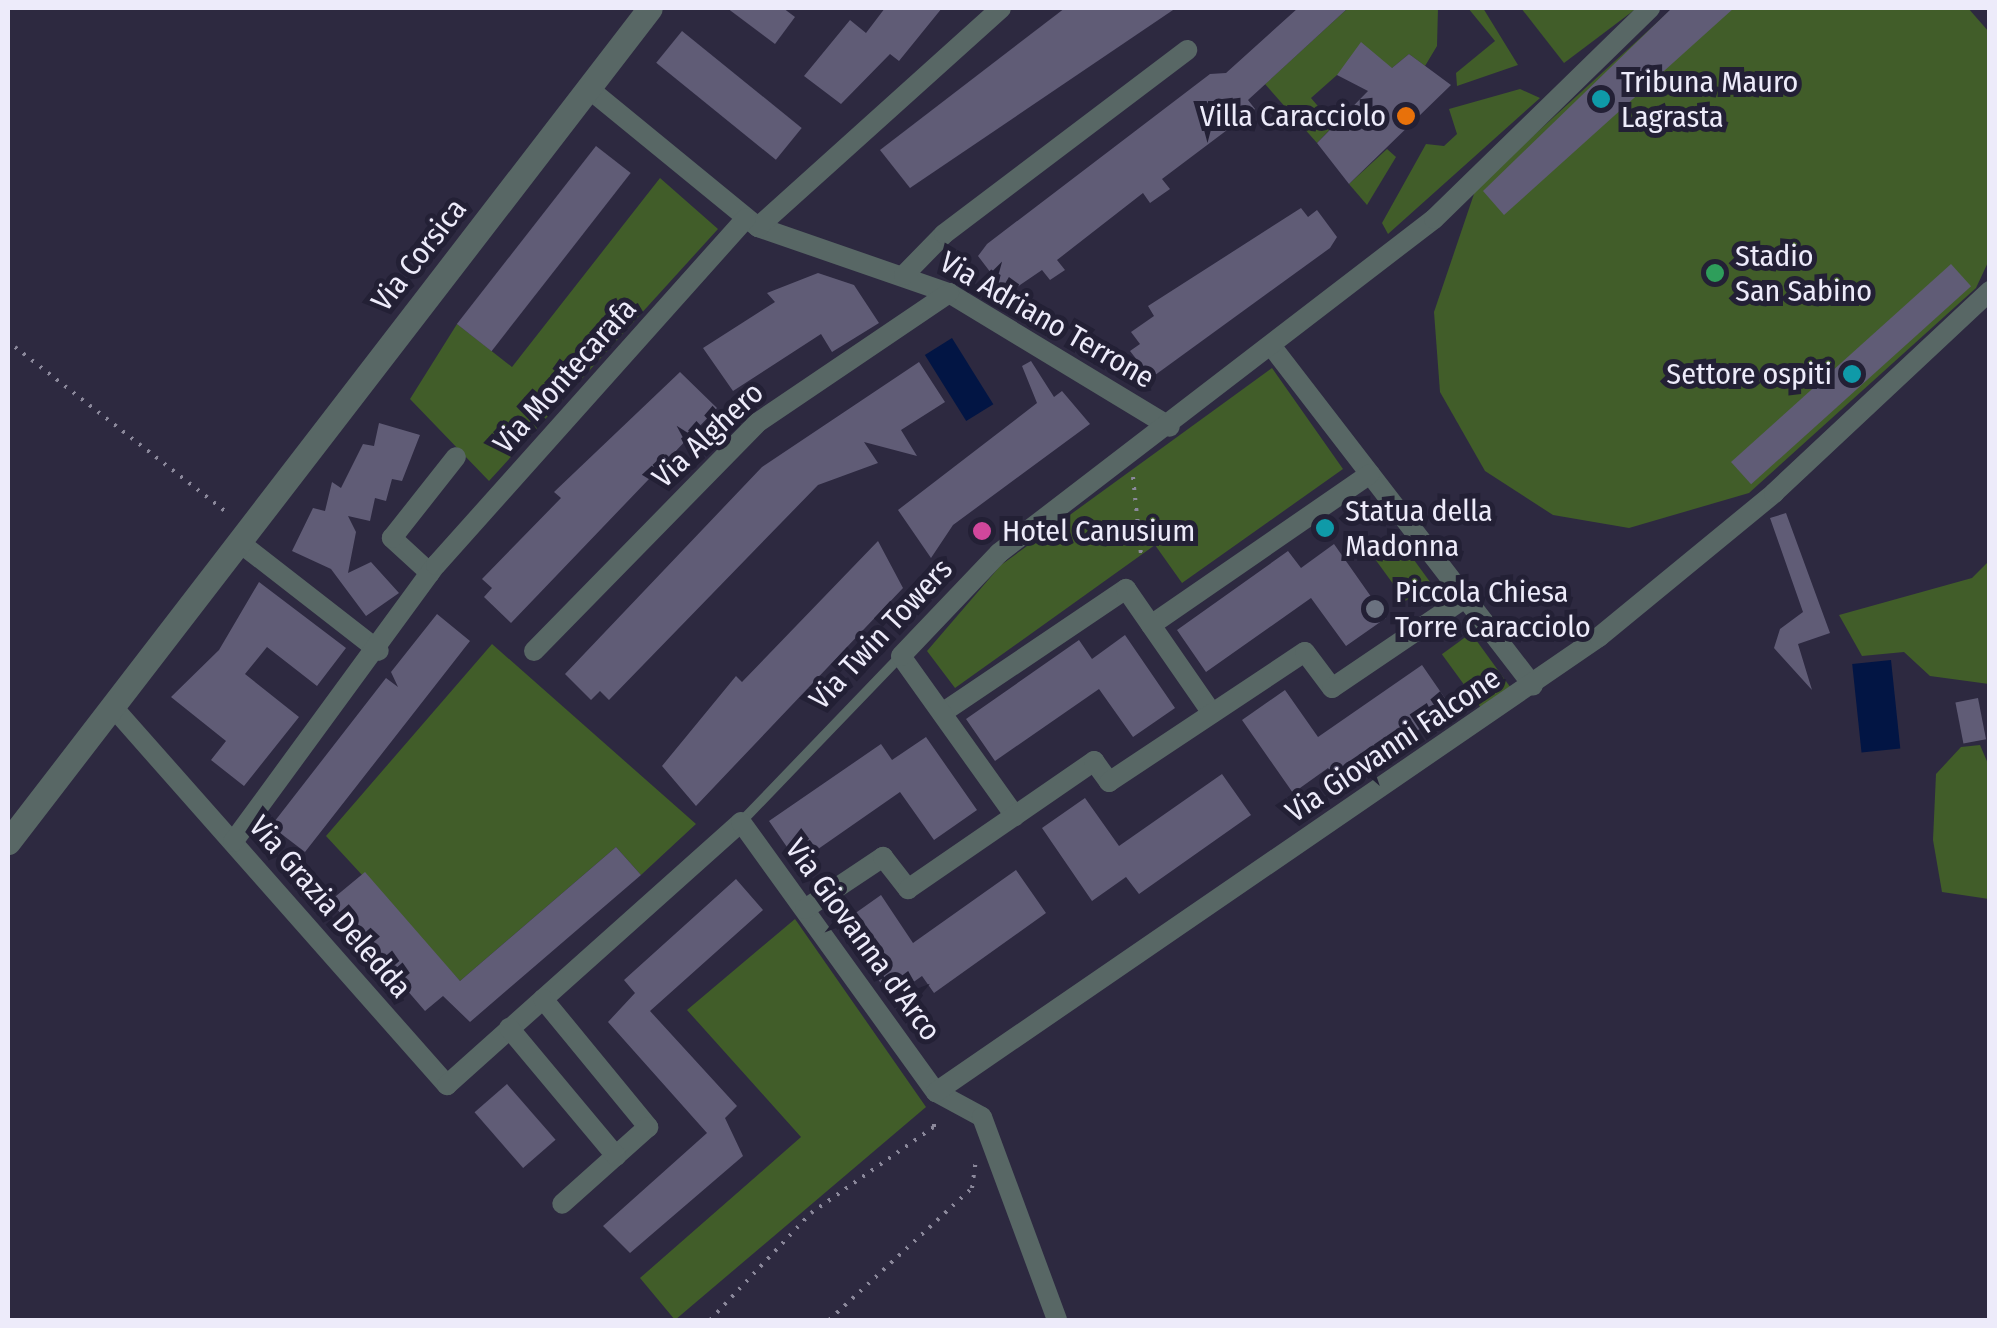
<!DOCTYPE html>
<html>
<head>
<meta charset="utf-8">
<style>
	body { margin:0 }
	#map { position:relative; width:1997px; height:1328px; overflow:hidden; background:#2d2940; font-family:"Fira Sans Condensed",sans-serif }
	div>[style] { position:absolute }
	.green>* { inset:0; background:#415d29; transform-origin:0 0 }
	.water>* { inset:0; background:#021544; transform-origin:0 0 }
	.building>* { inset:0; background:#605c76; transform-origin:0 0 }
	.path>* { height:4px; margin-top:-2px; transform-origin:0; background:repeating-linear-gradient(90deg,#8b889b 0 2.5px,transparent 0 10.5px) }
	.service>* { height:10px; margin:-5px; padding:0 5px; transform-origin:5px; border-radius:5px; background:#586765 }
	.minor>* { height:20px; margin:-10px; padding:0 10px; transform-origin:10px; border-radius:10px; background:#586765 }
	.tertiary>* { height:25px; margin:-12.5px; padding:0 12.5px; transform-origin:12.5px; border-radius:12.5px; background:#586765 }
	.dots>* { width:28px; height:28px; translate:-50% -50%; box-sizing:border-box; border:5px solid #232035; border-radius:50% }
	span { translate:-50% -50%; white-space:nowrap; text-align:center; line-height:1.15; -webkit-text-stroke:10px #232035; paint-order:stroke }
	.poi-label { font-size:30px; color:#edebfa }
	.left { translate:0 -50%; text-align:left }
	.right { translate:-100% -50%; text-align:right }
	.street-label { font-size:30px; color:#edebfa }
	.frame { position:absolute; inset:0; border:10px solid #edebfa; pointer-events:none }
</style>
</head>
<body>
<div id="map">
	<div class="green">
		<i style="clip-path:polygon(1348px 8px,1438px 8px,1437px 46px,1425px 66px,1409px 54px,1392px 68px,1337px 75px,1311px 98px,1334px 125px,1317px 143px,1265px 84px)"></i>
		<i style="clip-path:polygon(1468px 8px,1483px 8px,1518px 65px,1457px 86px,1456px 73px,1495px 41px)"></i>
		<i style="clip-path:polygon(1521px 8px,1637px 8px,1564px 63px)"></i>
		<i style="clip-path:polygon(1673px 8px,1968px 8px,1989px 32px,1990px 258px,1976px 288px,1749px 493px,1629px 528px,1553px 515px,1485px 471px,1440px 392px,1434px 312px,1476px 188px)"></i>
		<i style="clip-path:polygon(1520px 89px,1540px 98px,1388px 234px,1382px 223px,1426px 144px,1444px 146px,1457px 134px,1449px 109px)"></i>
		<i style="clip-path:polygon(1387px 149px,1396px 157px,1367px 205px,1349px 184px)"></i>
		<i style="clip-path:polygon(660px 178px,718px 229px,489px 481px,410px 399px,457px 324px,512px 367px)"></i>
		<i style="clip-path:polygon(1272px 368px,1343px 469px,1182px 583px,1155px 545px,955px 688px,927px 651px,1001px 565px)"></i>
		<i style="left:1393px;top:531px;width:64px;height:31px;rotate:54deg"></i>
		<i style="clip-path:polygon(1989px 561px,1989px 684px,1930px 676px,1904px 652px,1862px 656px,1839px 615px,1972px 578px)"></i>
		<i style="left:1471px;top:633px;width:71px;height:36px;rotate:54deg"></i>
		<i style="clip-path:polygon(492px 644px,696px 824px,641px 875px,616px 847px,460px 981px,326px 836px)"></i>
		<i style="clip-path:polygon(1980px 745px,1989px 766px,1989px 899px,1942px 892px,1933px 840px,1936px 774px,1961px 747px)"></i>
		<i style="clip-path:polygon(795px 919px,926px 1107px,675px 1320px,640px 1278px,801px 1137px,687px 1010px)"></i>
	</div>
	<div class="water">
		<i style="left:952px;top:338px;width:78px;height:32px;rotate:58deg"></i>
		<i style="left:1891px;top:660px;width:89px;height:39px;rotate:84deg"></i>
	</div>
	<div class="building">
		<i style="clip-path:polygon(727px 8px,783px 8px,795px 17px,775px 44px)"></i>
		<i style="clip-path:polygon(885px 8px,942px 8px,899px 61px,890px 54px,841px 104px,804px 76px,850px 20px,866px 33px)"></i>
		<i style="clip-path:polygon(1065px 8px,1176px 8px,910px 188px,880px 150px)"></i>
		<i style="clip-path:polygon(1298px 8px,1348px 8px,1248px 100px,1255px 109px,1162px 179px,1170px 189px,1150px 203px,1143px 193px,1057px 260px,1065px 270px,1050px 280px,1042px 270px,1007px 294px,978px 256px,987px 244px,1210px 74px,1226px 73px)"></i>
		<i style="clip-path:polygon(1672px 8px,1734px 8px,1504px 215px,1483px 191px)"></i>
		<i style="left:682px;top:31px;width:154px;height:41px;rotate:39deg"></i>
		<i style="clip-path:polygon(1361px 42px,1392px 68px,1409px 54px,1451px 85px,1349px 184px,1317px 143px,1368px 91px,1337px 75px)"></i>
		<i style="left:596px;top:146px;width:44px;height:226px;rotate:38deg"></i>
		<i style="clip-path:polygon(1301px 208px,1308px 217px,1317px 210px,1337px 237px,1330px 248px,1151px 378px,1130px 351px,1140px 344px,1131px 332px,1154px 316px,1148px 306px)"></i>
		<i style="left:1951px;top:264px;width:30px;height:296px;rotate:48deg"></i>
		<i style="clip-path:polygon(818px 273px,854px 285px,879px 323px,832px 352px,821px 334px,733px 391px,703px 348px,775px 302px,767px 293px)"></i>
		<i style="clip-path:polygon(1031px 361px,1054px 397px,1062px 391px,1090px 424px,953px 525px,931px 558px,898px 510px,1037px 403px,1022px 366px)"></i>
		<i style="clip-path:polygon(919px 362px,945px 402px,901px 430px,917px 456px,864px 442px,878px 463px,818px 485px,609px 700px,600px 691px,591px 700px,565px 674px,762px 467px)"></i>
		<i style="clip-path:polygon(680px 372px,717px 408px,511px 623px,484px 597px,492px 588px,482px 579px,561px 498px,554px 492px)"></i>
		<i style="clip-path:polygon(379px 423px,420px 435px,402px 481px,392px 479px,386px 501px,375px 498px,370px 521px,348px 516px,356px 532px,348px 573px,371px 562px,399px 593px,366px 616px,331px 569px,292px 551px,313px 508px,325px 511px,332px 482px,341px 488px,363px 444px,374px 446px)"></i>
		<i style="clip-path:polygon(1786px 513px,1830px 633px,1798px 644px,1812px 690px,1774px 648px,1780px 629px,1803px 612px,1770px 518px)"></i>
		<i style="clip-path:polygon(878px 541px,903px 588px,696px 806px,662px 766px,736px 676px,742px 682px)"></i>
		<i style="clip-path:polygon(1334px 544px,1386px 618px,1346px 646px,1311px 598px,1206px 672px,1177px 630px,1288px 551px,1301px 568px)"></i>
		<i style="clip-path:polygon(259px 582px,346px 648px,317px 686px,267px 647px,245px 674px,299px 717px,244px 786px,211px 760px,226px 741px,171px 697px,219px 650px)"></i>
		<i style="clip-path:polygon(437px 614px,470px 641px,305px 852px,271px 826px,386px 678px,398px 687px,391px 672px)"></i>
		<i style="clip-path:polygon(1125px 635px,1175px 708px,1133px 737px,1099px 689px,995px 761px,966px 719px,1079px 640px,1092px 659px)"></i>
		<i style="clip-path:polygon(1422px 665px,1451px 707px,1340px 785px,1328px 768px,1293px 793px,1242px 720px,1285px 690px,1318px 737px)"></i>
		<i style="left:1978px;top:698px;width:42px;height:23px;rotate:79deg"></i>
		<i style="clip-path:polygon(926px 737px,977px 810px,934px 840px,900px 792px,798px 863px,769px 821px,881px 744px,892px 760px)"></i>
		<i style="clip-path:polygon(1222px 774px,1251px 815px,1139px 894px,1126px 877px,1092px 901px,1042px 828px,1085px 798px,1119px 846px)"></i>
		<i style="clip-path:polygon(616px 847px,641px 875px,470px 1022px,443px 996px,425px 1011px,330px 901px,365px 872px,460px 981px)"></i>
		<i style="clip-path:polygon(1016px 870px,1046px 913px,934px 993px,922px 976px,891px 998px,840px 924px,881px 895px,913px 943px)"></i>
		<i style="clip-path:polygon(736px 879px,763px 910px,650px 1011px,737px 1106px,725px 1118px,743px 1156px,630px 1253px,603px 1226px,707px 1133px,608px 1022px,635px 993px,624px 980px)"></i>
		<i style="left:507px;top:1084px;width:74px;height:43px;rotate:49deg"></i>
	</div>
	<div class="path">
		<i style="left:15px;top:347px;width:271px;rotate:38deg"></i>
		<i style="left:1133px;top:477px;width:78px;rotate:84.1deg"></i>
		<i style="left:710px;top:1320px;width:147px;rotate:-46.7deg"></i>
		<i style="left:811px;top:1213px;width:150px;rotate:-35deg"></i>
		<i style="left:934px;top:1127px;width:10px;rotate:-90deg"></i>
		<i style="left:829px;top:1320px;width:195px;rotate:-42.7deg"></i>
		<i style="left:972px;top:1188px;width:27px;rotate:-82deg"></i>
	</div>
	<div class="service">
		<i style="left:741px;top:822px;width:231px;rotate:-46.1deg"></i>
	</div>
	<div class="minor">
		<i style="left:588px;top:88px;width:220px;rotate:39.3deg"></i>
		<i style="left:758px;top:227px;width:202px;rotate:19.1deg"></i>
		<i style="left:949px;top:293px;width:258px;rotate:31.2deg"></i>
		<i style="left:758px;top:227px;width:327px;rotate:-42deg"></i>
		<i style="left:904px;top:275px;width:57px;rotate:-45.7deg"></i>
		<i style="left:944px;top:234px;width:305px;rotate:-37.1deg"></i>
		<i style="left:1273px;top:348px;width:426px;rotate:52.4deg"></i>
		<i style="left:239px;top:542px;width:177px;rotate:37.9deg"></i>
		<i style="left:430px;top:573px;width:52px;rotate:-137.4deg"></i>
		<i style="left:392px;top:538px;width:103px;rotate:-51.7deg"></i>
		<i style="left:1151px;top:625px;width:266px;rotate:-34.6deg"></i>
		<i style="left:534px;top:651px;width:319px;rotate:-45.6deg"></i>
		<i style="left:757px;top:423px;width:232px;rotate:-34.1deg"></i>
		<i style="left:112px;top:706px;width:506px;rotate:48.53deg"></i>
		<i style="left:447px;top:1085px;width:394px;rotate:-41.8deg"></i>
		<i style="left:741px;top:822px;width:333px;rotate:54.2deg"></i>
		<i style="left:936px;top:1092px;width:52px;rotate:28.5deg"></i>
		<i style="left:982px;top:1117px;width:216px;rotate:69.7deg"></i>
		<i style="left:942px;top:713px;width:222px;rotate:-34deg"></i>
		<i style="left:1126px;top:589px;width:151px;rotate:55.3deg"></i>
		<i style="left:1015px;top:816px;width:196px;rotate:-125.5deg"></i>
		<i style="left:901px;top:656px;width:142px;rotate:-46.4deg"></i>
		<i style="left:999px;top:553px;width:548px;rotate:-37.52deg"></i>
		<i style="left:1434px;top:219px;width:302px;rotate:-44.3deg"></i>
		<i style="left:233px;top:842px;width:343px;rotate:-53.8deg"></i>
		<i style="left:436px;top:565px;width:465px;rotate:-48.2deg"></i>
		<i style="left:805px;top:909px;width:94px;rotate:-33.7deg"></i>
		<i style="left:883px;top:857px;width:41px;rotate:52deg"></i>
		<i style="left:908px;top:889px;width:226px;rotate:-34.5deg"></i>
		<i style="left:1094px;top:761px;width:26px;rotate:54deg"></i>
		<i style="left:1109px;top:782px;width:235px;rotate:-33.6deg"></i>
		<i style="left:1305px;top:652px;width:45px;rotate:53.1deg"></i>
		<i style="left:1332px;top:688px;width:161px;rotate:-34.1deg"></i>
		<i style="left:543px;top:999px;width:166px;rotate:50.6deg"></i>
		<i style="left:648px;top:1127px;width:115px;rotate:138.2deg"></i>
		<i style="left:509px;top:1028px;width:167px;rotate:50.1deg"></i>
		<i style="left:936px;top:1092px;width:804px;rotate:-34.46deg"></i>
		<i style="left:1599px;top:637px;width:227px;rotate:-39.4deg"></i>
		<i style="left:1774px;top:493px;width:296px;rotate:-43.1deg"></i>
	</div>
	<div class="tertiary">
		<i style="left:8px;top:842px;width:1052px;rotate:-52.41deg"></i>
	</div>
	<div class="dots">
		<i style="left:1601px;top:99px;background:#0f9aa8"></i>
		<i style="left:1406px;top:116px;background:#e8710a"></i>
		<i style="left:1715px;top:273px;background:#2e9e5b"></i>
		<i style="left:1852px;top:374px;background:#0f9aa8"></i>
		<i style="left:1325px;top:528px;background:#0f9aa8"></i>
		<i style="left:982px;top:531px;background:#d1479c"></i>
		<i style="left:1375px;top:609px;background:#6b7280"></i>
	</div>
	<div class="poi-label">
		<span class="left" style="left:1621px;top:99px">Tribuna Mauro<br>Lagrasta</span>
		<span class="right" style="left:1386px;top:116px">Villa Caracciolo</span>
		<span class="left" style="left:1735px;top:273px">Stadio<br>San Sabino</span>
		<span class="right" style="left:1832px;top:374px">Settore ospiti</span>
		<span class="left" style="left:1345px;top:528px">Statua della<br>Madonna</span>
		<span class="left" style="left:1002px;top:531px">Hotel Canusium</span>
		<span class="left" style="left:1395px;top:609px">Piccola Chiesa<br>Torre Caracciolo</span>
	</div>
	<div class="street-label">
		<span style="left:419px;top:255px;rotate:-52deg">Via Corsica</span>
		<span style="left:1047px;top:320px;rotate:30deg">Via Adriano Terrone</span>
		<span style="left:565px;top:376px;rotate:-48deg">Via Montecarafa</span>
		<span style="left:708px;top:435px;rotate:-43deg">Via Alghero</span>
		<span style="left:881px;top:634px;rotate:-47deg">Via Twin Towers</span>
		<span style="left:1393px;top:745px;rotate:-34deg">Via Giovanni Falcone</span>
		<span style="left:330px;top:907px;rotate:49deg">Via Grazia Deledda</span>
		<span style="left:863px;top:940px;rotate:54deg">Via Giovanna d'Arco</span>
	</div>
	<div class="frame"></div>
</div>
</body>
</html>
